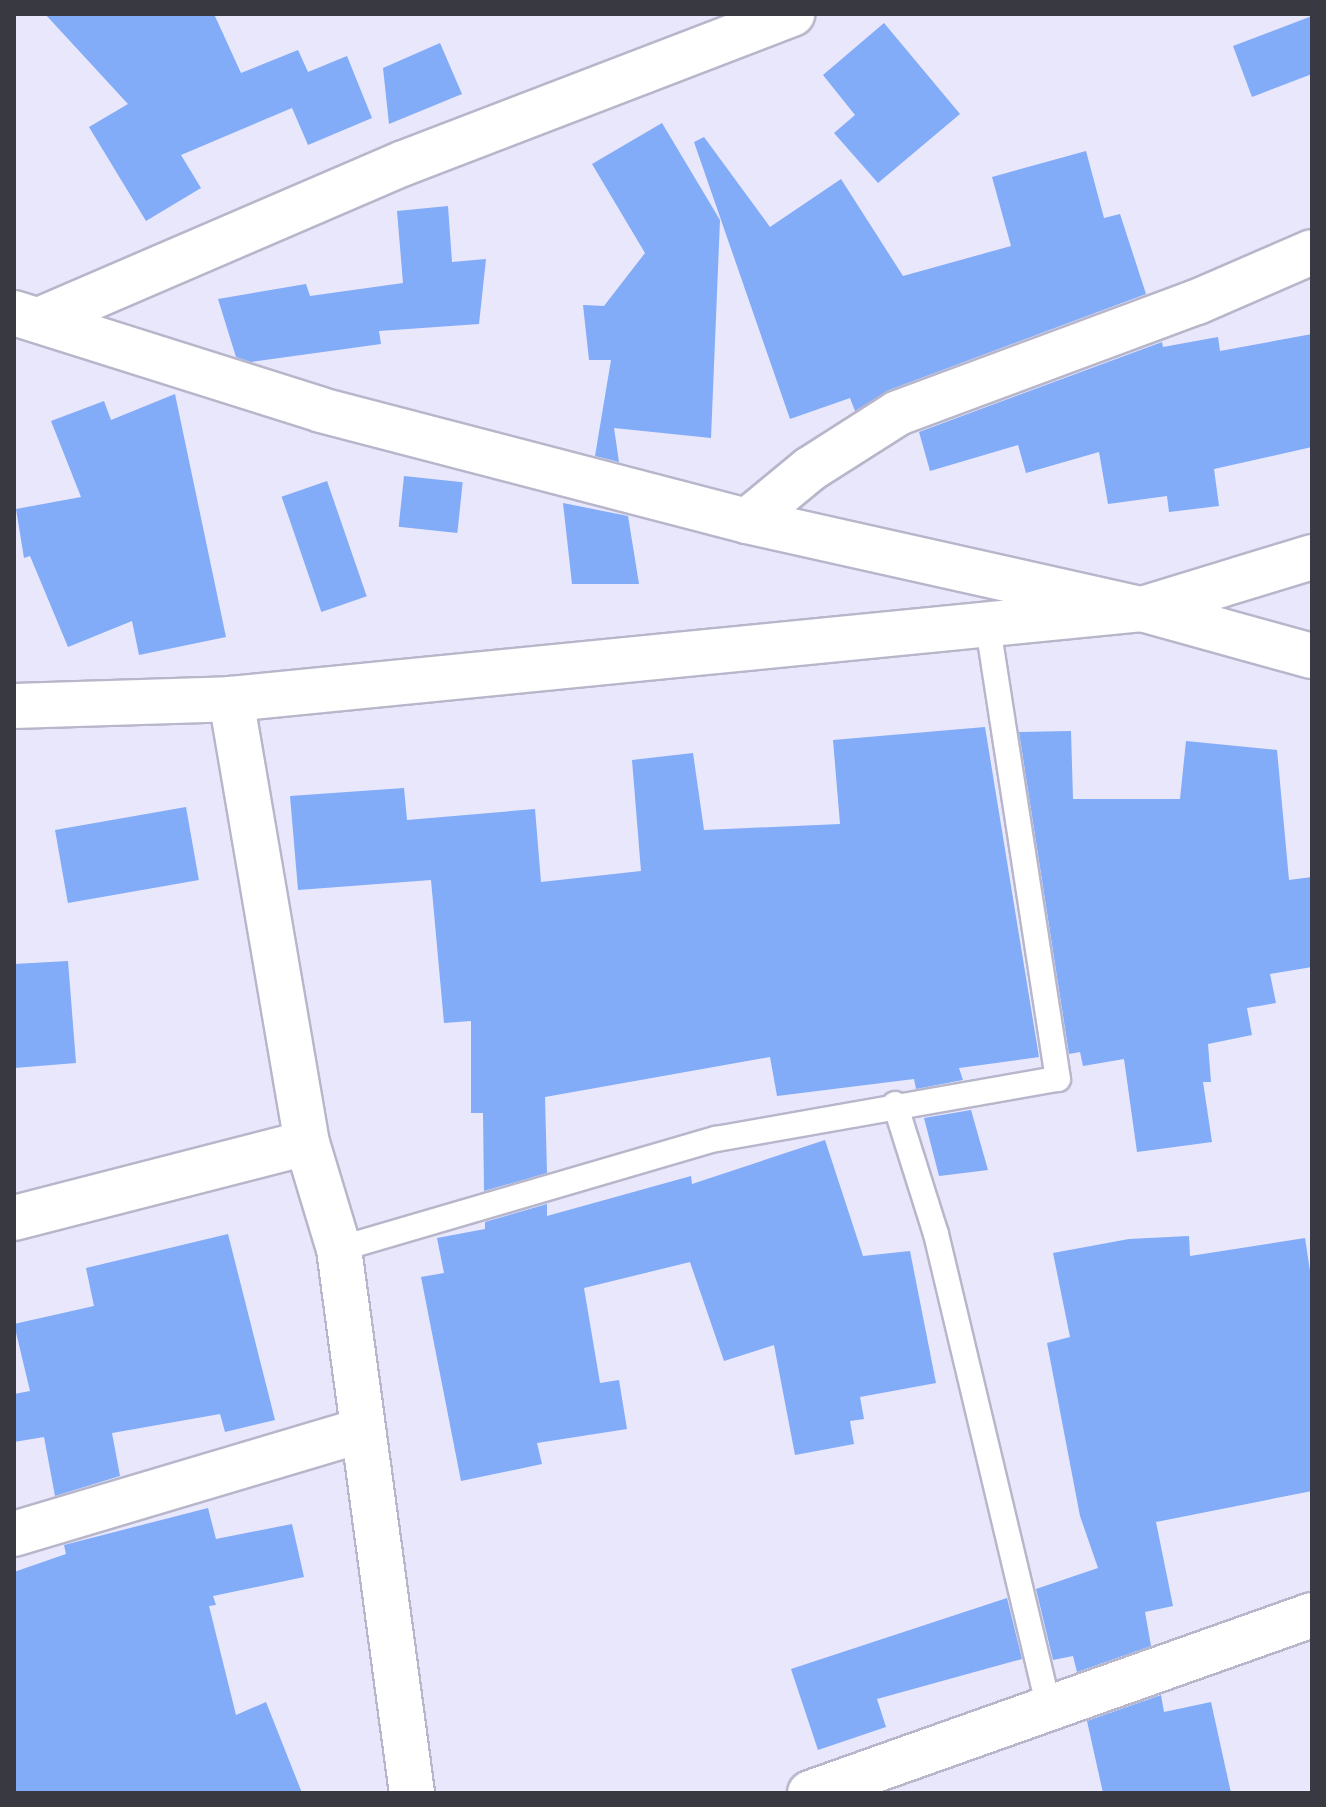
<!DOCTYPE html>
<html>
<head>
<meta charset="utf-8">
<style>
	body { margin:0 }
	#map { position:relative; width:1326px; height:1807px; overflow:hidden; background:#e8e7fc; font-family:"Sofia Sans Condensed",sans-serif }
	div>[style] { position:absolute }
	.building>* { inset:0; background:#82abf8; transform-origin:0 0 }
	.roads { filter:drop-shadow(2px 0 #b7b6ca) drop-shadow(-2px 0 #b7b6ca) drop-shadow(0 2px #b7b6ca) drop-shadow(0 -2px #b7b6ca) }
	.service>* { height:24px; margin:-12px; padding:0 12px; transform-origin:12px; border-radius:12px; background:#fff }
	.minor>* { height:44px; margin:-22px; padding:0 22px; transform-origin:22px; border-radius:22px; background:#fff }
	.secondary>* { height:44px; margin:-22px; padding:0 22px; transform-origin:22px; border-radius:22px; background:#fff }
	span { translate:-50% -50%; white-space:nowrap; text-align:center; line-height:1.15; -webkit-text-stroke:7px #fff; paint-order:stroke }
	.frame { position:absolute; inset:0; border:16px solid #393941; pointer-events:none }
</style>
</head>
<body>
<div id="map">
	<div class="building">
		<i style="clip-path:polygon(45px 14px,214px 14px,241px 73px,298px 50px,308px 72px,347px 56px,372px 118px,308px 145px,292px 108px,181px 155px,201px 188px,146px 221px,89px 127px,128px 104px)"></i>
		<i style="clip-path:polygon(1312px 16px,1312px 74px,1252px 97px,1233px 46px)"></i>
		<i style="clip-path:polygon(884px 23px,960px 114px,878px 183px,834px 133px,855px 115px,823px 75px)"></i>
		<i style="clip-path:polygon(440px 43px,462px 94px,389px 124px,383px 68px)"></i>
		<i style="clip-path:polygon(662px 123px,720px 220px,711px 438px,614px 428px,619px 462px,595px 456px,611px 360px,589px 360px,583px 305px,604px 306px,645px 253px,592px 164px)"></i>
		<i style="clip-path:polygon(704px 137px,770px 227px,841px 179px,903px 276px,1011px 246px,992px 177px,1086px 151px,1104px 218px,1120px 214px,1146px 294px,889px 390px,855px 411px,850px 398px,790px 419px,694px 142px)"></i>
		<i style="clip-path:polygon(448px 206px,452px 262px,486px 259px,479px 324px,379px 331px,381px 344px,251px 362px,236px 357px,218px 299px,306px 284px,310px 296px,403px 283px,397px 211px)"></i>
		<i style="clip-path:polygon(1312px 334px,1312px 447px,1214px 469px,1219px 506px,1169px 512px,1167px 496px,1108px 504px,1099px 452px,1026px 473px,1018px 445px,930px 471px,919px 432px,1162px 342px,1163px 347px,1218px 337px,1220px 351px)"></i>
		<i style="clip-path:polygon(175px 394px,226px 637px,139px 655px,132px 621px,68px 647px,30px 556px,24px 558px,16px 509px,81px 497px,51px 421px,104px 401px,111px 420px)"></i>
		<i style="left:404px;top:476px;width:59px;height:51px;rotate:6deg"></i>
		<i style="left:327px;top:481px;width:122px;height:48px;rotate:71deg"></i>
		<i style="clip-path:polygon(563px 503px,628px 516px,639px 584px,572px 584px)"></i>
		<i style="clip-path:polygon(985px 727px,1039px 1057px,959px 1068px,963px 1080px,916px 1089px,914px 1079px,777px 1096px,770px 1057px,545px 1097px,547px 1173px,484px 1191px,483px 1113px,471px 1113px,471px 1021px,444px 1023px,431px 880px,298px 890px,290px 796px,404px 788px,407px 820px,535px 809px,541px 882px,641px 871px,632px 760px,693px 753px,704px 830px,840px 824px,833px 740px)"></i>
		<i style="clip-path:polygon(1071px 731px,1073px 799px,1180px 799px,1186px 741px,1277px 750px,1289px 880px,1312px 877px,1312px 967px,1270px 974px,1276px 1003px,1247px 1008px,1252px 1035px,1208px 1044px,1211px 1082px,1203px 1082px,1212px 1142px,1137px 1152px,1124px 1059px,1083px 1066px,1080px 1052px,1069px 1054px,1019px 732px)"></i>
		<i style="left:186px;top:807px;width:74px;height:133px;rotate:80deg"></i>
		<i style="clip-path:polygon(68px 961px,76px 1063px,14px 1068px,14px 964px)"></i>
		<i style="clip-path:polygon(971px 1110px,988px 1170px,939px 1176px,924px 1118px)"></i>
		<i style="clip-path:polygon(825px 1140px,863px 1256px,910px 1251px,936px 1383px,860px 1397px,864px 1419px,850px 1421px,854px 1444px,795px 1455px,774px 1345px,724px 1361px,690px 1262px,584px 1288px,600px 1383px,619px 1380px,627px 1429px,537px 1443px,542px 1464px,461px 1481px,421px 1277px,444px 1273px,437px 1238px,485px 1229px,485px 1222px,547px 1204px,547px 1216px,691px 1176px,692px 1184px)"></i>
		<i style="clip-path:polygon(228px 1234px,275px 1420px,225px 1432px,220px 1414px,112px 1433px,120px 1476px,55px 1496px,44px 1437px,14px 1442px,14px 1394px,30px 1391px,14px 1324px,94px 1306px,86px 1268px)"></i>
		<i style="clip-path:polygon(1189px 1236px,1190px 1256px,1305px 1238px,1312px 1284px,1312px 1491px,1156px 1522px,1173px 1606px,1145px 1612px,1151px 1646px,1077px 1672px,1073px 1656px,1053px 1660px,1036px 1589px,1098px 1568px,1080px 1516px,1047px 1343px,1070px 1337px,1053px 1253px,1129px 1239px)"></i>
		<i style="clip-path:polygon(208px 1508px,216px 1539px,292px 1524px,304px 1577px,213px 1596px,216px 1605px,209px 1606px,236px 1715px,266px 1702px,302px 1793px,14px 1793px,14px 1572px,66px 1554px,64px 1545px)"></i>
		<i style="clip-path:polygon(1007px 1598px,1022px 1659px,877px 1699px,886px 1727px,818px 1750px,791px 1669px)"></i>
		<i style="clip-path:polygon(1161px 1695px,1164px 1712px,1211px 1702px,1231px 1793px,1103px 1793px,1087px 1721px)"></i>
	</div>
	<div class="roads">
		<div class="service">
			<i style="left:895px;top:1104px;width:136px;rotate:72.5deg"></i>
			<i style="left:936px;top:1234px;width:487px;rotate:76.6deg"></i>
			<i style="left:339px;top:1249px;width:393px;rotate:-16.3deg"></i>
			<i style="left:716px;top:1139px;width:347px;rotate:-10deg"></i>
			<i style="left:1058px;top:1079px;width:463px;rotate:-98.8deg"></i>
		</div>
		<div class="minor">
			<i style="left:14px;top:313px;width:322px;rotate:17.5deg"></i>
			<i style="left:321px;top:410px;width:440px;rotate:14.6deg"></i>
			<i style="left:747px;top:521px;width:405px;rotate:12.6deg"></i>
			<i style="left:1142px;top:609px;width:178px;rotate:-17deg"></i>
			<i style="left:39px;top:320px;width:397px;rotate:-23.3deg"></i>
			<i style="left:404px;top:163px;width:416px;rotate:-21deg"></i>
			<i style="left:747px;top:521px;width:82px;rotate:-39.5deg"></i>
			<i style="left:810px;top:469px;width:104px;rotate:-32.5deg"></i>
			<i style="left:898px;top:413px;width:319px;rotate:-20.4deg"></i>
			<i style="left:1197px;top:302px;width:125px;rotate:-23.5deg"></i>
			<i style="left:231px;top:699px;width:450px;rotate:80.3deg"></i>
			<i style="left:307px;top:1143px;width:111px;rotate:73.2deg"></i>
			<i style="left:339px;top:1249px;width:549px;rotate:82.36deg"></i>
			<i style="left:14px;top:1218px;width:302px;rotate:-14.4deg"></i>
			<i style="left:14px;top:1534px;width:364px;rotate:-16.6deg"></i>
			<i style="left:810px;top:1793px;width:533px;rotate:-19.52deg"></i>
		</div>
		<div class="secondary">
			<i style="left:14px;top:706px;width:217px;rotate:-1.8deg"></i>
			<i style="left:231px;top:699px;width:915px;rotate:-5.64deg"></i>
			<i style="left:1142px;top:609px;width:176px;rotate:15.5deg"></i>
		</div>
	</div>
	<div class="frame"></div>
</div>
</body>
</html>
